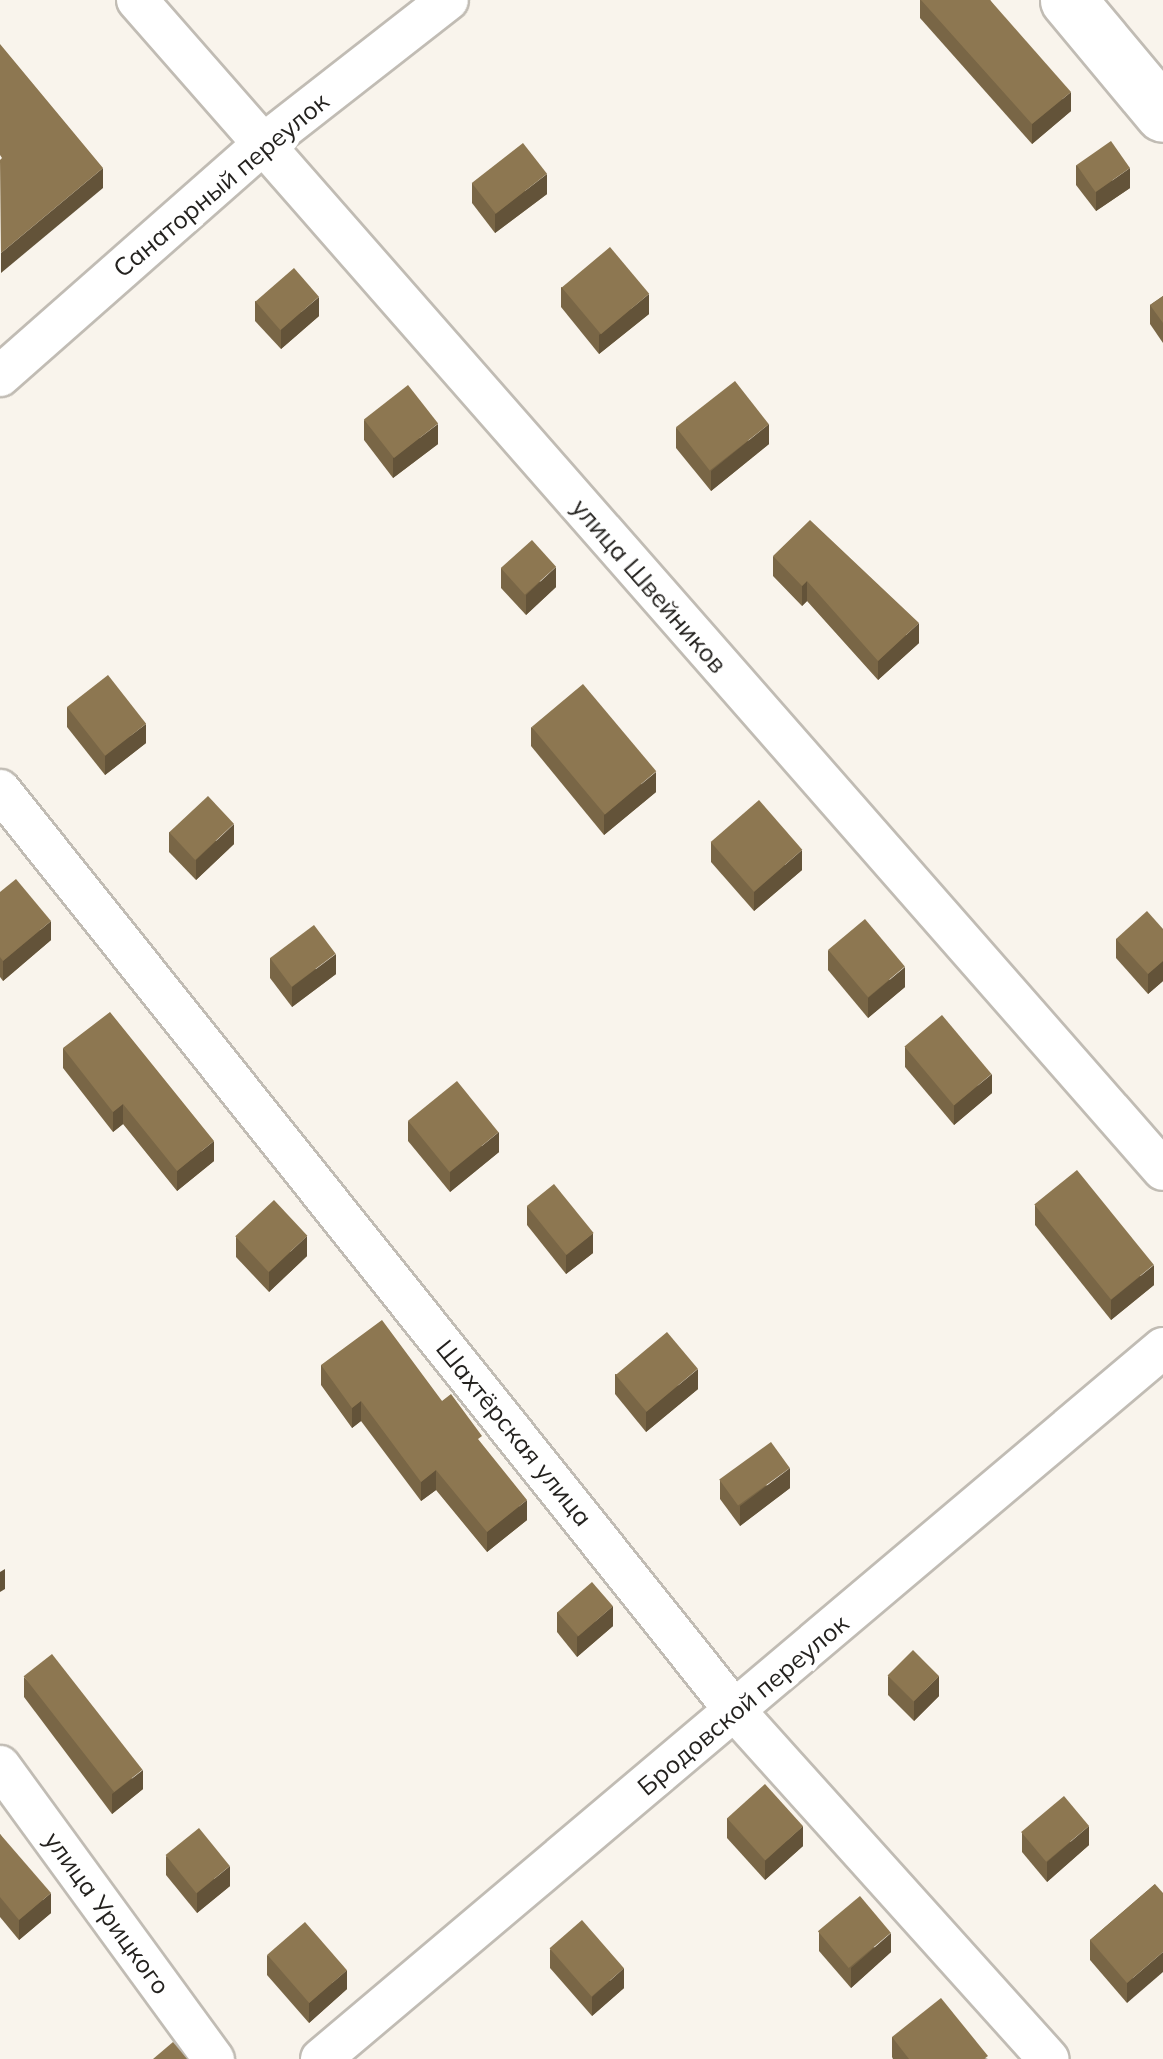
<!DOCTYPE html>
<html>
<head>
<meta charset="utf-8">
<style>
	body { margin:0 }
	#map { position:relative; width:1163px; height:2059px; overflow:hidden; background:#f9f4ec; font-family:Mulish,sans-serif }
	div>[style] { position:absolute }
	.roads { filter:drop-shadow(2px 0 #c1bcb4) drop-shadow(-2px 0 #c1bcb4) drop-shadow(0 2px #c1bcb4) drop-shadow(0 -2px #c1bcb4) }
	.street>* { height:40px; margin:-20px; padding:0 20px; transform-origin:20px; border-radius:20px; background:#fff }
	.secondary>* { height:55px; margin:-27.5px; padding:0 27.5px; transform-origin:27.5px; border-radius:27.5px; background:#fff }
	.wall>* { inset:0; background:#796646 }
	.shaded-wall>* { inset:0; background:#635339 }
	.building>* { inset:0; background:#8d7751; transform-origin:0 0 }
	span { translate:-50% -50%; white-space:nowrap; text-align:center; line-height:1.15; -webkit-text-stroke:9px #fff; paint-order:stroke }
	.street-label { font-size:25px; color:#24221f }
</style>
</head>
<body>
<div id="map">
	<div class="roads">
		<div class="street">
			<i style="left:137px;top:0;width:1556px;rotate:48.75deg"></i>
			<i style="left:0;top:376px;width:348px;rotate:-41.4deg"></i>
			<i style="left:261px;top:146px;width:237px;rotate:-38deg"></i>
			<i style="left:0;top:790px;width:1180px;rotate:51.4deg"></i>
			<i style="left:736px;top:1712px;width:467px;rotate:48deg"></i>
			<i style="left:0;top:1766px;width:363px;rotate:53.9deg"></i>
			<i style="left:321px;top:2059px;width:1102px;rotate:-40.18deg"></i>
		</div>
		<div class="secondary">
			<i style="left:1068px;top:0;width:148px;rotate:50.2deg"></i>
		</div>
	</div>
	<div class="wall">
		<i style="clip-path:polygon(920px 0,990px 0,1071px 111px,1032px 144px,920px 18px)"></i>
		<i style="clip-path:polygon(1076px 165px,1130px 188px,1096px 211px,1076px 185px)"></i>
		<i style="clip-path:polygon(472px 183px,547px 194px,495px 233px,472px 203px)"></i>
		<i style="clip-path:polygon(561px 287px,649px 314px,599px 354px,561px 307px)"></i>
		<i style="clip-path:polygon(1163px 296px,1163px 343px,1150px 324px,1150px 305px)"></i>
		<i style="clip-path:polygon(255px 301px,319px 316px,281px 349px,255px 321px)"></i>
		<i style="clip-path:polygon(364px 420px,438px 444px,393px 478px,364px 440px)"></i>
		<i style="clip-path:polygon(676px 428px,769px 444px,711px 491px,676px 448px)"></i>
		<i style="clip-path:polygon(773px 556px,919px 643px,878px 680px,807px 601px,802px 606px,773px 576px)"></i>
		<i style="clip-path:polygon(501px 568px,556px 587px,526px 615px,501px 588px)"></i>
		<i style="clip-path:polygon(67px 707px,146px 743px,105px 775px,67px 727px)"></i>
		<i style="clip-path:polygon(531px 727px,656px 792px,604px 835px,531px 746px)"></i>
		<i style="clip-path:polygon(169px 832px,234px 844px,196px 880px,169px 852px)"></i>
		<i style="clip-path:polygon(711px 842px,802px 870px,754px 911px,711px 862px)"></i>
		<i style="clip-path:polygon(0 892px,51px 940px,3px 981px,0 977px)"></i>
		<i style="clip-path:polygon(1163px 929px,1163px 981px,1148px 994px,1116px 958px,1116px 939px)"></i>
		<i style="clip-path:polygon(828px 950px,905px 987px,868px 1018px,828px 970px)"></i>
		<i style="clip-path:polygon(270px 958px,336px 974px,292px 1007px,270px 978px)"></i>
		<i style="clip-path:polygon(905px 1047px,992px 1093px,954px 1125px,905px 1067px)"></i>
		<i style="clip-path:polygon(63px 1048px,214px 1161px,177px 1191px,123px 1124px,113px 1132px,63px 1068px)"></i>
		<i style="clip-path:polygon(408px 1121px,499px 1152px,450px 1192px,408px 1141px)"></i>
		<i style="clip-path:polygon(1035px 1205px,1154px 1285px,1111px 1320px,1035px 1225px)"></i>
		<i style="clip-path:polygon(527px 1206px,593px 1253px,566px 1274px,527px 1225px)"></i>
		<i style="clip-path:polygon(236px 1237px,307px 1256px,269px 1292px,236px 1257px)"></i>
		<i style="clip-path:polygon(321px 1365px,442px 1401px,482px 1445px,527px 1520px,487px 1552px,436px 1490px,421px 1501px,361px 1421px,352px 1428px,321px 1385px)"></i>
		<i style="clip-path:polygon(615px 1374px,698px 1389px,646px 1432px,615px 1394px)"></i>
		<i style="clip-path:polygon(720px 1480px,790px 1488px,740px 1526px,720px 1499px)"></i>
		<i style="clip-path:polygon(557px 1612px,613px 1626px,577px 1657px,557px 1632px)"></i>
		<i style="clip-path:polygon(888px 1676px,939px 1696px,914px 1721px,888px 1695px)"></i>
		<i style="clip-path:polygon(24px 1677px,143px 1789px,112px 1814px,24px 1697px)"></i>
		<i style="clip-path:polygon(727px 1818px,803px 1846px,765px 1880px,727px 1838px)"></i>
		<i style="clip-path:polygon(1022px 1833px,1089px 1845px,1047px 1882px,1022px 1852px)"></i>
		<i style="clip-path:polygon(0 1834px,51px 1913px,19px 1940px,0 1917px)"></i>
		<i style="clip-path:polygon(166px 1856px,230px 1886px,197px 1913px,166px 1875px)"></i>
		<i style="clip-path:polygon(1155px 1884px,1127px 2003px,1090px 1960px,1090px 1940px)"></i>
		<i style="clip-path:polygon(819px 1932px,891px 1952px,851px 1988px,819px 1951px)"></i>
		<i style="clip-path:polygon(550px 1949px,624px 1988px,592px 2016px,550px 1968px)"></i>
		<i style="clip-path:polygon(267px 1955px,347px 1989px,309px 2023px,267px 1975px)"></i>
		<i style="clip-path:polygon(892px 2037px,988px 2059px,893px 2059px,892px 2057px)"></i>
	</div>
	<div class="shaded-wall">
		<i style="clip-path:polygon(1071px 92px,1071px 111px,1032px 144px,1032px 124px)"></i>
		<i style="clip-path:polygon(103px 168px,103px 188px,1px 273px,1px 253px)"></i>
		<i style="clip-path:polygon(1130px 168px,1130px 188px,1096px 211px,1096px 192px)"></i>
		<i style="clip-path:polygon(547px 174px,547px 194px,495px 233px,495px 214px)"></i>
		<i style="clip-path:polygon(649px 294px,649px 314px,599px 354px,599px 335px)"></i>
		<i style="clip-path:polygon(319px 297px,319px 316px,281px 349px,281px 329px)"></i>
		<i style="clip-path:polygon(438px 424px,438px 444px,393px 478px,393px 458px)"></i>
		<i style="clip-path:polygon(769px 424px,769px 444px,711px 491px,711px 471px)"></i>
		<i style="clip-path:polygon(556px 567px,556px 587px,526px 615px,526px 595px)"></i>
		<i style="clip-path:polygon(807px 581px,807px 601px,802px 606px,802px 586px)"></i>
		<i style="clip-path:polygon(919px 623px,919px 643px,878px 680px,878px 661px)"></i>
		<i style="clip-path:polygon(146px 724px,146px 743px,105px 775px,105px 755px)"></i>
		<i style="clip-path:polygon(656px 772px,656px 792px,604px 835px,604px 815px)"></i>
		<i style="clip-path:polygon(234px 824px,234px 844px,196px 880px,196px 860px)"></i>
		<i style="clip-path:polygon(802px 850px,802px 870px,754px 911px,754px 892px)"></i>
		<i style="clip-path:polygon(51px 921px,51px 940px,3px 981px,3px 961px)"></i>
		<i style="clip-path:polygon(336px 954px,336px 974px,292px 1007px,292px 987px)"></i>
		<i style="clip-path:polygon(1163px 961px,1163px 981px,1148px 994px,1148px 974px)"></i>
		<i style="clip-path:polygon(905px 967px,905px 987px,868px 1018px,868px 998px)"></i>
		<i style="clip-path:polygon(992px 1074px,992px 1093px,954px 1125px,954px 1105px)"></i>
		<i style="clip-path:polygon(123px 1104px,123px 1124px,113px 1132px,113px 1112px)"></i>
		<i style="clip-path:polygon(499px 1132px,499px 1152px,450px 1192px,450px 1172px)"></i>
		<i style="clip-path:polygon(214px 1141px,214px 1161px,177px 1191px,177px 1171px)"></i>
		<i style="clip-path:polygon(593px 1233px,593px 1253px,566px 1274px,566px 1254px)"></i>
		<i style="clip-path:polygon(307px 1236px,307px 1256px,269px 1292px,269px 1272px)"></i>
		<i style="clip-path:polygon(1154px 1265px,1154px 1285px,1111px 1320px,1111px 1300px)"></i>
		<i style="clip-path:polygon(698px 1369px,698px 1389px,646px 1432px,646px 1412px)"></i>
		<i style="clip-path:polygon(361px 1401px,361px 1421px,352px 1428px,352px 1408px)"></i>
		<i style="clip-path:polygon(790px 1468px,790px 1488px,740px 1526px,740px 1506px)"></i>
		<i style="clip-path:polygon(436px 1470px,436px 1490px,421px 1501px,421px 1482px)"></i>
		<i style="clip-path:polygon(527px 1500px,527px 1520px,487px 1552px,487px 1532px)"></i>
		<i style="clip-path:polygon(5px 1569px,5px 1589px,0 1592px,0 1572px)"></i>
		<i style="clip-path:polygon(613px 1606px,613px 1626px,577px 1657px,577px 1637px)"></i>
		<i style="clip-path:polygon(939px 1676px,939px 1696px,914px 1721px,914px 1701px)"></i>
		<i style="clip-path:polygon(143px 1770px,143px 1789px,112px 1814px,112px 1794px)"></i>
		<i style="clip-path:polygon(803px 1826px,803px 1846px,765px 1880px,765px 1860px)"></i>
		<i style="clip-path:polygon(1089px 1826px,1089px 1845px,1047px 1882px,1047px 1862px)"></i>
		<i style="clip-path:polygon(230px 1866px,230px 1886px,197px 1913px,197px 1893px)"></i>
		<i style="clip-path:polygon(51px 1893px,51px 1913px,19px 1940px,19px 1920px)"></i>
		<i style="clip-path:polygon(891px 1933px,891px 1952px,851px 1988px,851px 1968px)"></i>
		<i style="clip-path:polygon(1163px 1952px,1163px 1972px,1127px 2003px,1127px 1983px)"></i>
		<i style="clip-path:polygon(624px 1968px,624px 1988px,592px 2016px,592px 1997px)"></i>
		<i style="clip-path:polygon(347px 1970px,347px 1989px,309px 2023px,309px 2003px)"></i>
	</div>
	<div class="building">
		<i style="clip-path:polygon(921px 0,990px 0,1071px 92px,1032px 124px)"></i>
		<i style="clip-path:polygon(0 44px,103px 168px,1px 253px,0 160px,2px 158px,0 155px)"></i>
		<i style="left:1111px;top:141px;width:33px;height:42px;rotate:55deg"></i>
		<i style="left:523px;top:143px;width:39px;height:65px;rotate:52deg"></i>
		<i style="left:610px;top:247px;width:61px;height:63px;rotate:50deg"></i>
		<i style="left:294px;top:268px;width:38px;height:51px;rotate:49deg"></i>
		<i style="clip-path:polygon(1163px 296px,1163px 323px,1150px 305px)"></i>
		<i style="left:735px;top:381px;width:55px;height:75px;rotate:52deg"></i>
		<i style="left:408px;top:385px;width:49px;height:56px;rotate:52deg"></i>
		<i style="clip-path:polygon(810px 520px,919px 623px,878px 661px,807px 581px,802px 586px,773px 556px)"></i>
		<i style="left:532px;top:540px;width:36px;height:42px;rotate:48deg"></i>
		<i style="left:108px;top:675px;width:62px;height:52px;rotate:52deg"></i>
		<i style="left:583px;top:684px;width:114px;height:67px;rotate:50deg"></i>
		<i style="left:208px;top:796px;width:38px;height:53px;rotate:47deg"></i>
		<i style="left:759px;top:800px;width:66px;height:64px;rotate:49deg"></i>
		<i style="clip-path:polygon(16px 879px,51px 921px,3px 961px,0 957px,0 892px)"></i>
		<i style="clip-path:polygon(1147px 911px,1163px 929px,1163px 961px,1148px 974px,1116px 939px)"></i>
		<i style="left:865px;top:919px;width:62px;height:48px;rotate:50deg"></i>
		<i style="left:314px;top:925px;width:36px;height:55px;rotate:53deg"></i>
		<i style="clip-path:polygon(110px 1012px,214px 1141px,177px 1171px,123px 1104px,113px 1112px,63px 1048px)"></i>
		<i style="left:942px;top:1015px;width:77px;height:49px;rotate:50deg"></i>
		<i style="left:457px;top:1081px;width:66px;height:63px;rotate:51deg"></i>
		<i style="left:1077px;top:1170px;width:122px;height:55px;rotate:51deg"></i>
		<i style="left:554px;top:1184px;width:63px;height:35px;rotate:51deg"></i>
		<i style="left:274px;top:1200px;width:49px;height:53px;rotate:47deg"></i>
		<i style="clip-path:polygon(382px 1320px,442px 1401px,451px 1394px,482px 1436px,478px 1439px,527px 1500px,487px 1532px,436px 1470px,421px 1482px,361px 1401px,352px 1408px,321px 1365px)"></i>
		<i style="left:667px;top:1332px;width:48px;height:67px;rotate:50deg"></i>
		<i style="left:771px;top:1442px;width:32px;height:64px;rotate:54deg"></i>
		<i style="left:592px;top:1582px;width:32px;height:46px;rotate:49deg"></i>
		<i style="left:913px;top:1650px;width:37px;height:36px;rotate:45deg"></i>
		<i style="left:52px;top:1654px;width:147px;height:36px;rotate:52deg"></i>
		<i style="left:765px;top:1784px;width:57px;height:51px;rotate:48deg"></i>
		<i style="left:1064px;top:1796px;width:39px;height:56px;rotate:50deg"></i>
		<i style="left:199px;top:1828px;width:49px;height:43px;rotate:51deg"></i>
		<i style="clip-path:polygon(0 1834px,51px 1893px,19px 1920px,0 1897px)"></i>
		<i style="clip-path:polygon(1155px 1884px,1163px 1893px,1163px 1952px,1127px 1983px,1090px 1940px)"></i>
		<i style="left:860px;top:1896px;width:48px;height:55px;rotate:50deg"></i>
		<i style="left:582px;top:1920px;width:64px;height:43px;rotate:49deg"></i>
		<i style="left:305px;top:1922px;width:64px;height:50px;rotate:49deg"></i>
		<i style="clip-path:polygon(941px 1998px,988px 2056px,984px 2059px,909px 2059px,892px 2037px)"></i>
		<i style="clip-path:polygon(173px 2042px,187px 2059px,153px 2059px)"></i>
	</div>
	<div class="street-label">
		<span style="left:221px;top:185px;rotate:-40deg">Санаторный переулок</span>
		<span style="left:649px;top:586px;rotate:49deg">улица Швейников</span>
		<span style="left:514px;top:1433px;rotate:51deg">Шахтёрская улица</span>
		<span style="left:743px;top:1705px;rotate:-40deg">Бродовской переулок</span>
		<span style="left:107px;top:1913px;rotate:54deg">улица Урицкого</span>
	</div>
</div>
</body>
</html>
